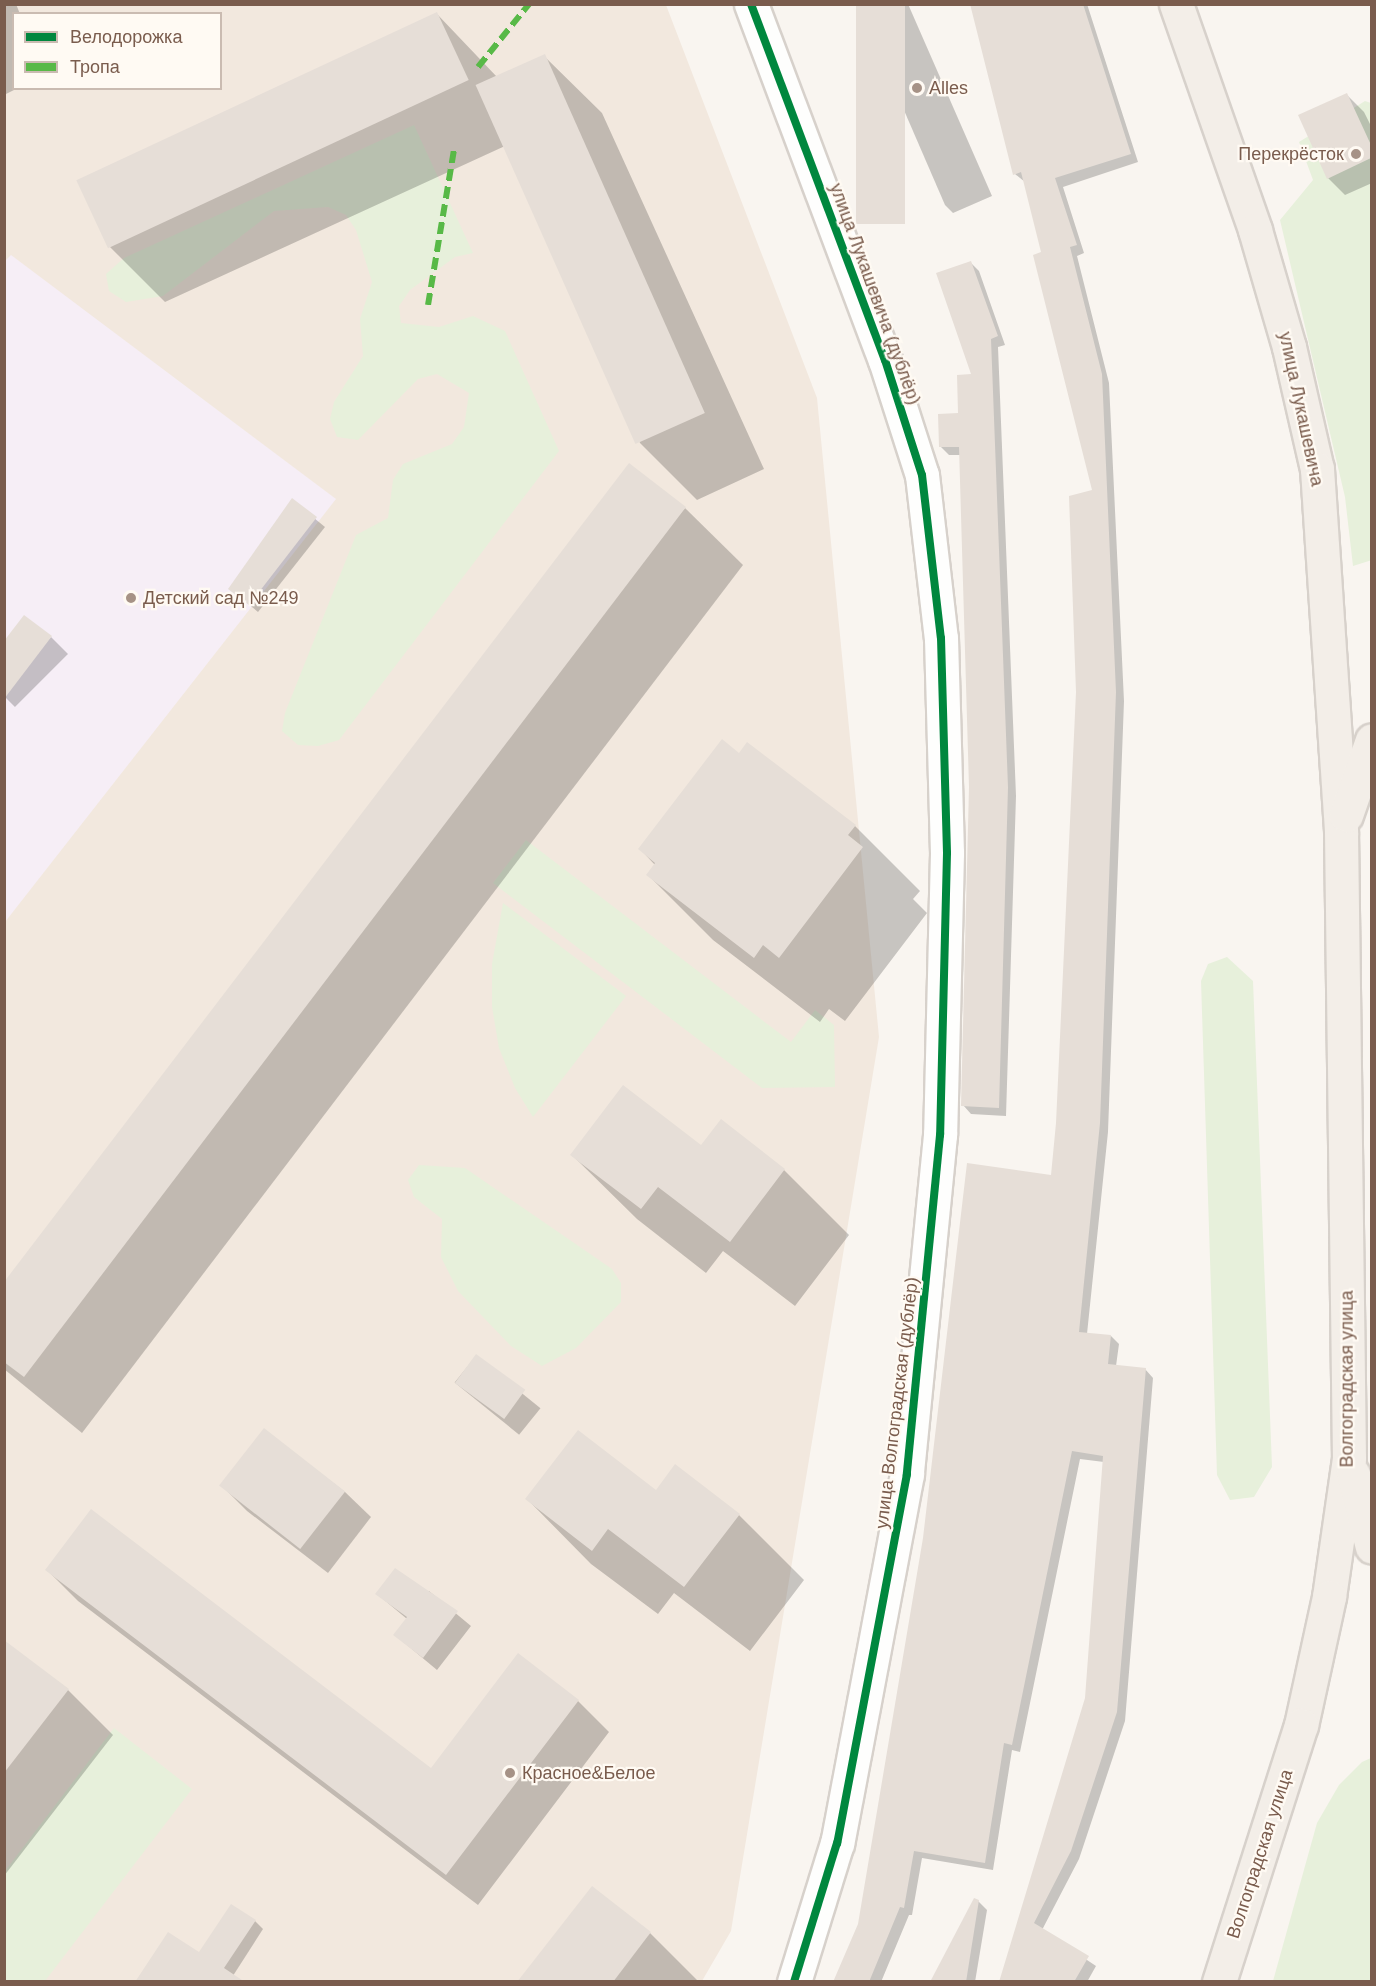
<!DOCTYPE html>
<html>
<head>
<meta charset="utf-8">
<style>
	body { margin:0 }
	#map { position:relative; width:1376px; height:1986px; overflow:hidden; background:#f9f5f0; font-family:Arial,sans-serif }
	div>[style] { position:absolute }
	.residential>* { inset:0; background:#f2e8de }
	.education>* { inset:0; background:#f6eef6 }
	.green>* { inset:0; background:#e7f0db }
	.shadow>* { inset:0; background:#0003; transform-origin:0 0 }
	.building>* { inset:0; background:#e6ded7; transform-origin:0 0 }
	.roads { filter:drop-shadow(2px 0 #d7d1cb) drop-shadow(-2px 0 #d7d1cb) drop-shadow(0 2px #d7d1cb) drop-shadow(0 -2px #d7d1cb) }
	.minor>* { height:33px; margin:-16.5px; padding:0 16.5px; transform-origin:16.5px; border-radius:16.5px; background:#fefefd }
	.primary>* { height:33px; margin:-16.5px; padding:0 16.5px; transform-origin:16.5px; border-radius:16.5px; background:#f3eee8 }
	.quiet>* { height:6px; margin-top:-3px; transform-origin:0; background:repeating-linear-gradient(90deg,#58b947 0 12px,transparent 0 18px) }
	.cycleway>* { height:8px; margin:-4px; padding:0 4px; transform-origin:4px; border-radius:4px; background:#00873e }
	.dots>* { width:16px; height:16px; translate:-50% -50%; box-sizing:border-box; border:3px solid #fffaf3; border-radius:50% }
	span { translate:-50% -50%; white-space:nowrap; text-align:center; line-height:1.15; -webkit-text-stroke:4.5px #fffaf3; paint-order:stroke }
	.poi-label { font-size:18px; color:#7a5c4d }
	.left { translate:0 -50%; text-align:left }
	.right { translate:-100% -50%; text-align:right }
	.street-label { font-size:18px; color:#7a5c4d }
	.frame { position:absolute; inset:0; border:6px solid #7a5c4d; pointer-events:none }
	.legend { position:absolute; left:12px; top:12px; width:210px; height:78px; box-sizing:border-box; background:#fffaf3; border:2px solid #cabbb1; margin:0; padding:8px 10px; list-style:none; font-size:18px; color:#7a5c4d }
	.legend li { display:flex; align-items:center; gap:12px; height:30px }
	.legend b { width:30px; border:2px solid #cabbb1 }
</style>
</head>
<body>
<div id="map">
	<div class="residential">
		<i style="clip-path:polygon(evenodd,5px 5px,666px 5px,817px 398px,879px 1037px,731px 1931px,702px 1981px,5px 1982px,5px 5px,14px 14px,220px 14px,220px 88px,14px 88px,14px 14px)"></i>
	</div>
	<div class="education">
		<i style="clip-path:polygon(11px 255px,336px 499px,5px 922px,4px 262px)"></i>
	</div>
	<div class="green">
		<i style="clip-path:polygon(1365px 101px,1371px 103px,1372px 560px,1353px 566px,1345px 497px,1280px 220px,1313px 180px,1299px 142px)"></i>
		<i style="clip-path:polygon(414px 125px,473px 253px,455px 257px,410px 290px,399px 306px,401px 323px,439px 327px,473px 316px,505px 331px,559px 451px,339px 740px,318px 746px,298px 745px,282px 731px,285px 713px,356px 535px,388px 518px,393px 480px,403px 464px,452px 444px,464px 427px,469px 393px,437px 374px,418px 379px,358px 440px,337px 437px,330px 419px,334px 402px,363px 356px,360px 319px,372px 282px,356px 230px,346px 215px,328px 207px,274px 211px,163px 296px,126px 302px,109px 291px,106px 274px,124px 258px)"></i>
		<i style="clip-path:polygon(526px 840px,791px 1042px,815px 1010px,834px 1025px,835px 1087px,762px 1088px,493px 883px)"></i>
		<i style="clip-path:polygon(503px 903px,626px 996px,533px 1117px,515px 1088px,499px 1048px,492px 1007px,492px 964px)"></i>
		<i style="clip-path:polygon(1227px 957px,1253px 981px,1272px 1467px,1254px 1497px,1230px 1500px,1217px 1475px,1201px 981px,1208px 964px)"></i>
		<i style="clip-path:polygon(419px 1165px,465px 1168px,612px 1269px,621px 1283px,621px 1302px,576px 1348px,542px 1366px,511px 1346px,458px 1291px,441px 1257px,442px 1219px,414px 1197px,408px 1180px)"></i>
		<i style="clip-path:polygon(114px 1728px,192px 1789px,45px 1981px,5px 1981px,5px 1871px)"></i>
		<i style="clip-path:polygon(1371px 1758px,1371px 1981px,1273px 1981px,1317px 1823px,1339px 1785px,1362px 1762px)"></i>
	</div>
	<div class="shadow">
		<i style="clip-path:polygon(4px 4px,16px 4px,20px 14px,14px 14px,14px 88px,18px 88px,4px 95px)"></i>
		<i style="clip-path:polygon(858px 4px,908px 4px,992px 196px,953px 213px,945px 205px)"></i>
		<i style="clip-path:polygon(972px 4px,1087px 4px,1138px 162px,1063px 187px,1084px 253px,1077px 256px,1109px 383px,1124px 701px,1108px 1132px,1087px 1334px,1111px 1336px,1119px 1344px,1116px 1366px,1145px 1369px,1153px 1378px,1125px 1721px,1079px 1859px,1042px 1930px,1096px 1966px,1087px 1982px,1000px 1982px,1086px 1699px,1104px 1462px,1080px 1459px,1020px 1752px,1012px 1750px,993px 1870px,922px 1858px,912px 1915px,909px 1915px,881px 1982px,835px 1982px,859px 1924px,1053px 1177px,1058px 1123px,1094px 491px,1043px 253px,1025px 182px,1015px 174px)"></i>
		<i style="clip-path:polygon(437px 14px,497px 77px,544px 56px,602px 113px,764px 469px,697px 500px,640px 443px,505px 146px,165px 302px,107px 244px)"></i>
		<i style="clip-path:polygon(1347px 95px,1364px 112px,1372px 128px,1372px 183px,1345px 195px,1328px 178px)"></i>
		<i style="clip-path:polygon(970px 262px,979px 271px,1005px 345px,998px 347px,1016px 796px,1006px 1116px,971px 1114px,963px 1105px,971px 787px,961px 455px,949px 455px,941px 447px,959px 414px,973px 375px)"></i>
		<i style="clip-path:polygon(292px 500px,325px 527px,258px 612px,230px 589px)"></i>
		<i style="clip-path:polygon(685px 508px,743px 565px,82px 1433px,4px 1369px,4px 1285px)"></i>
		<i style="left:51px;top:637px;width:24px;height:75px;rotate:45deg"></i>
		<i style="clip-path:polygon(739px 755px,855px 826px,920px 891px,913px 899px,927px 913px,845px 1021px,829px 1009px,820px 1022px,713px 940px,648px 875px,655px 865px,640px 849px)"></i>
		<i style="clip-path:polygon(721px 1121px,784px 1170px,849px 1235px,795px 1306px,723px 1251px,706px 1273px,637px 1219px,572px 1155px,701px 1147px)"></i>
		<i style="left:476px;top:1356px;width:83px;height:34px;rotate:39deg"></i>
		<i style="clip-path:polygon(264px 1430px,345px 1492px,371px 1517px,328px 1573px,247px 1511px,222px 1486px)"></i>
		<i style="clip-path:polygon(656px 1492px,739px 1515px,804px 1580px,750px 1651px,674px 1593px,658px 1614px,591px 1564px,527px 1499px)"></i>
		<i style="clip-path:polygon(47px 1570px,431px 1770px,518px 1655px,578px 1701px,609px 1732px,478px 1905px,78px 1601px)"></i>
		<i style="clip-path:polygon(429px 1591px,471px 1626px,437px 1670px,395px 1635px,407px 1619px,377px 1594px)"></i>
		<i style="clip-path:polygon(4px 1659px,68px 1690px,113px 1735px,4px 1876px)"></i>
		<i style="clip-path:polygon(978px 1901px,987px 1910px,975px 1982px,932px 1982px)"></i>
		<i style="clip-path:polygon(255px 1921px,263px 1929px,229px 1982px,200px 1954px)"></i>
		<i style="clip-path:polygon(650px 1933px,699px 1982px,520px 1982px)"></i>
	</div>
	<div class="building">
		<i style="left:856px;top:4px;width:49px;height:220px"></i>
		<i style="clip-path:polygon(970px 4px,1083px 4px,1131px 154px,1055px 178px,1077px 245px,1070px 247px,1102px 374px,1116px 692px,1100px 1123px,1079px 1332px,1111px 1335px,1108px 1364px,1146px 1368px,1117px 1712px,1071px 1851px,1034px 1923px,1089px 1956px,1074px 1982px,999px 1982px,1085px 1698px,1103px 1456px,1072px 1451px,1012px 1745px,1004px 1743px,985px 1863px,914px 1851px,904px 1908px,900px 1907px,869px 1982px,833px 1982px,858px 1924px,923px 1538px,967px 1163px,1051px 1175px,1056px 1123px,1076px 692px,1069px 496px,1092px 490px,1033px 255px,1041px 252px,1021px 172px,1013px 175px)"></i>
		<i style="left:437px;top:12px;width:75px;height:398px;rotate:65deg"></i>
		<i style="left:545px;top:54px;width:393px;height:76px;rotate:66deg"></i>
		<i style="clip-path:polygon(1347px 93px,1371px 145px,1371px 158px,1327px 179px,1298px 115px)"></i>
		<i style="clip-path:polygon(971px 261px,998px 336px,991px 339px,1008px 787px,999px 1108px,961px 1106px,969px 787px,959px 447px,939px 447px,938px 414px,958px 413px,957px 375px,971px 374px,936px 273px)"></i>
		<i style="clip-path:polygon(629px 463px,686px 507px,24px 1377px,4px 1362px,4px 1282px)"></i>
		<i style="clip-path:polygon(292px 498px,317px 517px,249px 605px,228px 589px)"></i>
		<i style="clip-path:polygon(24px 615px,52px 636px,4px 699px,4px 641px)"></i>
		<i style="clip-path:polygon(722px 739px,739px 753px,747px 742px,856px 825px,848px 835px,863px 847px,779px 958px,763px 945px,754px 958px,646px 875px,655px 863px,638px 849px)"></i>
		<i style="clip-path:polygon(623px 1085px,701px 1145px,721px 1119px,785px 1169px,730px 1242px,658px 1187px,641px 1209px,570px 1155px)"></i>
		<i style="left:476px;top:1354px;width:61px;height:36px;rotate:36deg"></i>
		<i style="left:264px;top:1428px;width:103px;height:73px;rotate:38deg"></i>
		<i style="clip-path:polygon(578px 1430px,656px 1490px,675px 1464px,740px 1514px,684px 1587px,608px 1529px,592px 1551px,525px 1499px)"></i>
		<i style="clip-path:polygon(91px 1509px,431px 1768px,518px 1653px,579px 1700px,446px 1875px,45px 1570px)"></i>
		<i style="clip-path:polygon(395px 1568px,458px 1611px,423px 1658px,393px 1635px,407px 1617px,375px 1594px)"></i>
		<i style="clip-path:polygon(4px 1640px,69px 1689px,4px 1773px)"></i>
		<i style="clip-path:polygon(592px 1886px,651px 1932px,613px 1982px,517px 1982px)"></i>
		<i style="clip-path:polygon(974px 1898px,979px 1900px,966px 1982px,930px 1982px)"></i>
		<i style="clip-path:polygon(231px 1904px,256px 1920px,224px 1968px,245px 1982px,135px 1982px,168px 1932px,199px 1952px)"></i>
	</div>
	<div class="roads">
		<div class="minor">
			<i style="left:751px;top:4px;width:380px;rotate:69.4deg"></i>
			<i style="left:885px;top:360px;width:121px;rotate:72.2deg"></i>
			<i style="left:922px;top:475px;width:164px;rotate:83.4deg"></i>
			<i style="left:941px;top:638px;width:215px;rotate:88.4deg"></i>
			<i style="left:947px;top:853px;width:282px;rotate:91.4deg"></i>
			<i style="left:940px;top:1135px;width:341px;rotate:95.6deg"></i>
			<i style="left:907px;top:1474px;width:376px;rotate:100.7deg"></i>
			<i style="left:837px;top:1843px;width:145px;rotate:107.2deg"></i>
		</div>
		<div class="primary">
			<i style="left:1176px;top:4px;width:239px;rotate:70.7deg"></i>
			<i style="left:1255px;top:230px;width:122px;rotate:73.8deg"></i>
			<i style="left:1289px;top:347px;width:125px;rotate:77.1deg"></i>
			<i style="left:1317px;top:469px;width:363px;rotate:86.2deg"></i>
			<i style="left:1341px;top:831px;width:627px;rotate:89.27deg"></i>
			<i style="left:1349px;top:1458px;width:140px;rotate:98.2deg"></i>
			<i style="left:1329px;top:1597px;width:131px;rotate:102.3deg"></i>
			<i style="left:1301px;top:1725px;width:270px;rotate:107.7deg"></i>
			<i style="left:1346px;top:815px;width:79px;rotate:-70.9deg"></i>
			<i style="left:1353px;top:1474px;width:75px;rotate:75.4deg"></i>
		</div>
	</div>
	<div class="quiet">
		<i style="left:478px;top:67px;width:81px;rotate:-51deg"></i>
		<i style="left:428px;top:305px;width:158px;rotate:-80.5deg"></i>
	</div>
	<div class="cycleway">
		<i style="left:751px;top:4px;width:380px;rotate:69.4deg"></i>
		<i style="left:885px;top:360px;width:121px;rotate:72.2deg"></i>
		<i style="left:922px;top:475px;width:164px;rotate:83.4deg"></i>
		<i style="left:941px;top:638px;width:215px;rotate:88.4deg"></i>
		<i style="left:947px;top:853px;width:282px;rotate:91.4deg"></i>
		<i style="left:940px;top:1135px;width:341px;rotate:95.6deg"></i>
		<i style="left:907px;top:1474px;width:376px;rotate:100.7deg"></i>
		<i style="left:837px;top:1843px;width:145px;rotate:107.2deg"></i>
	</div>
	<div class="dots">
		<i style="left:917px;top:88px;background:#a69286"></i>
		<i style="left:1356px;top:154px;background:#a69286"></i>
		<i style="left:131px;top:598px;background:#a69286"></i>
		<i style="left:510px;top:1773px;background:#a69286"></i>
	</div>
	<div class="poi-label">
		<span class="left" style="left:929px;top:88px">Alles</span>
		<span class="right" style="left:1344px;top:154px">Перекрёсток</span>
		<span class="left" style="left:143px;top:598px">Детский сад №249</span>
		<span class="left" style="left:522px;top:1773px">Красное&amp;Белое</span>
	</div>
	<div class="street-label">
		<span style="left:875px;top:294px;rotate:70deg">улица Лукашевича (дублёр)</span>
		<span style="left:1301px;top:409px;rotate:78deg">улица Лукашевича</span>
		<span style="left:1347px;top:1379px;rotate:-90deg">Волгоградская улица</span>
		<span style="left:897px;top:1403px;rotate:-83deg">улица Волгоградская (дублёр)</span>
		<span style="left:1260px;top:1854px;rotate:-72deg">Волгоградская улица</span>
	</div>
	<div class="frame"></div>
	<ul class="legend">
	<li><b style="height:8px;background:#00873e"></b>Велодорожка</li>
	<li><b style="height:8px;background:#58b947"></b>Тропа</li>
	</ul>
</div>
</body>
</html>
